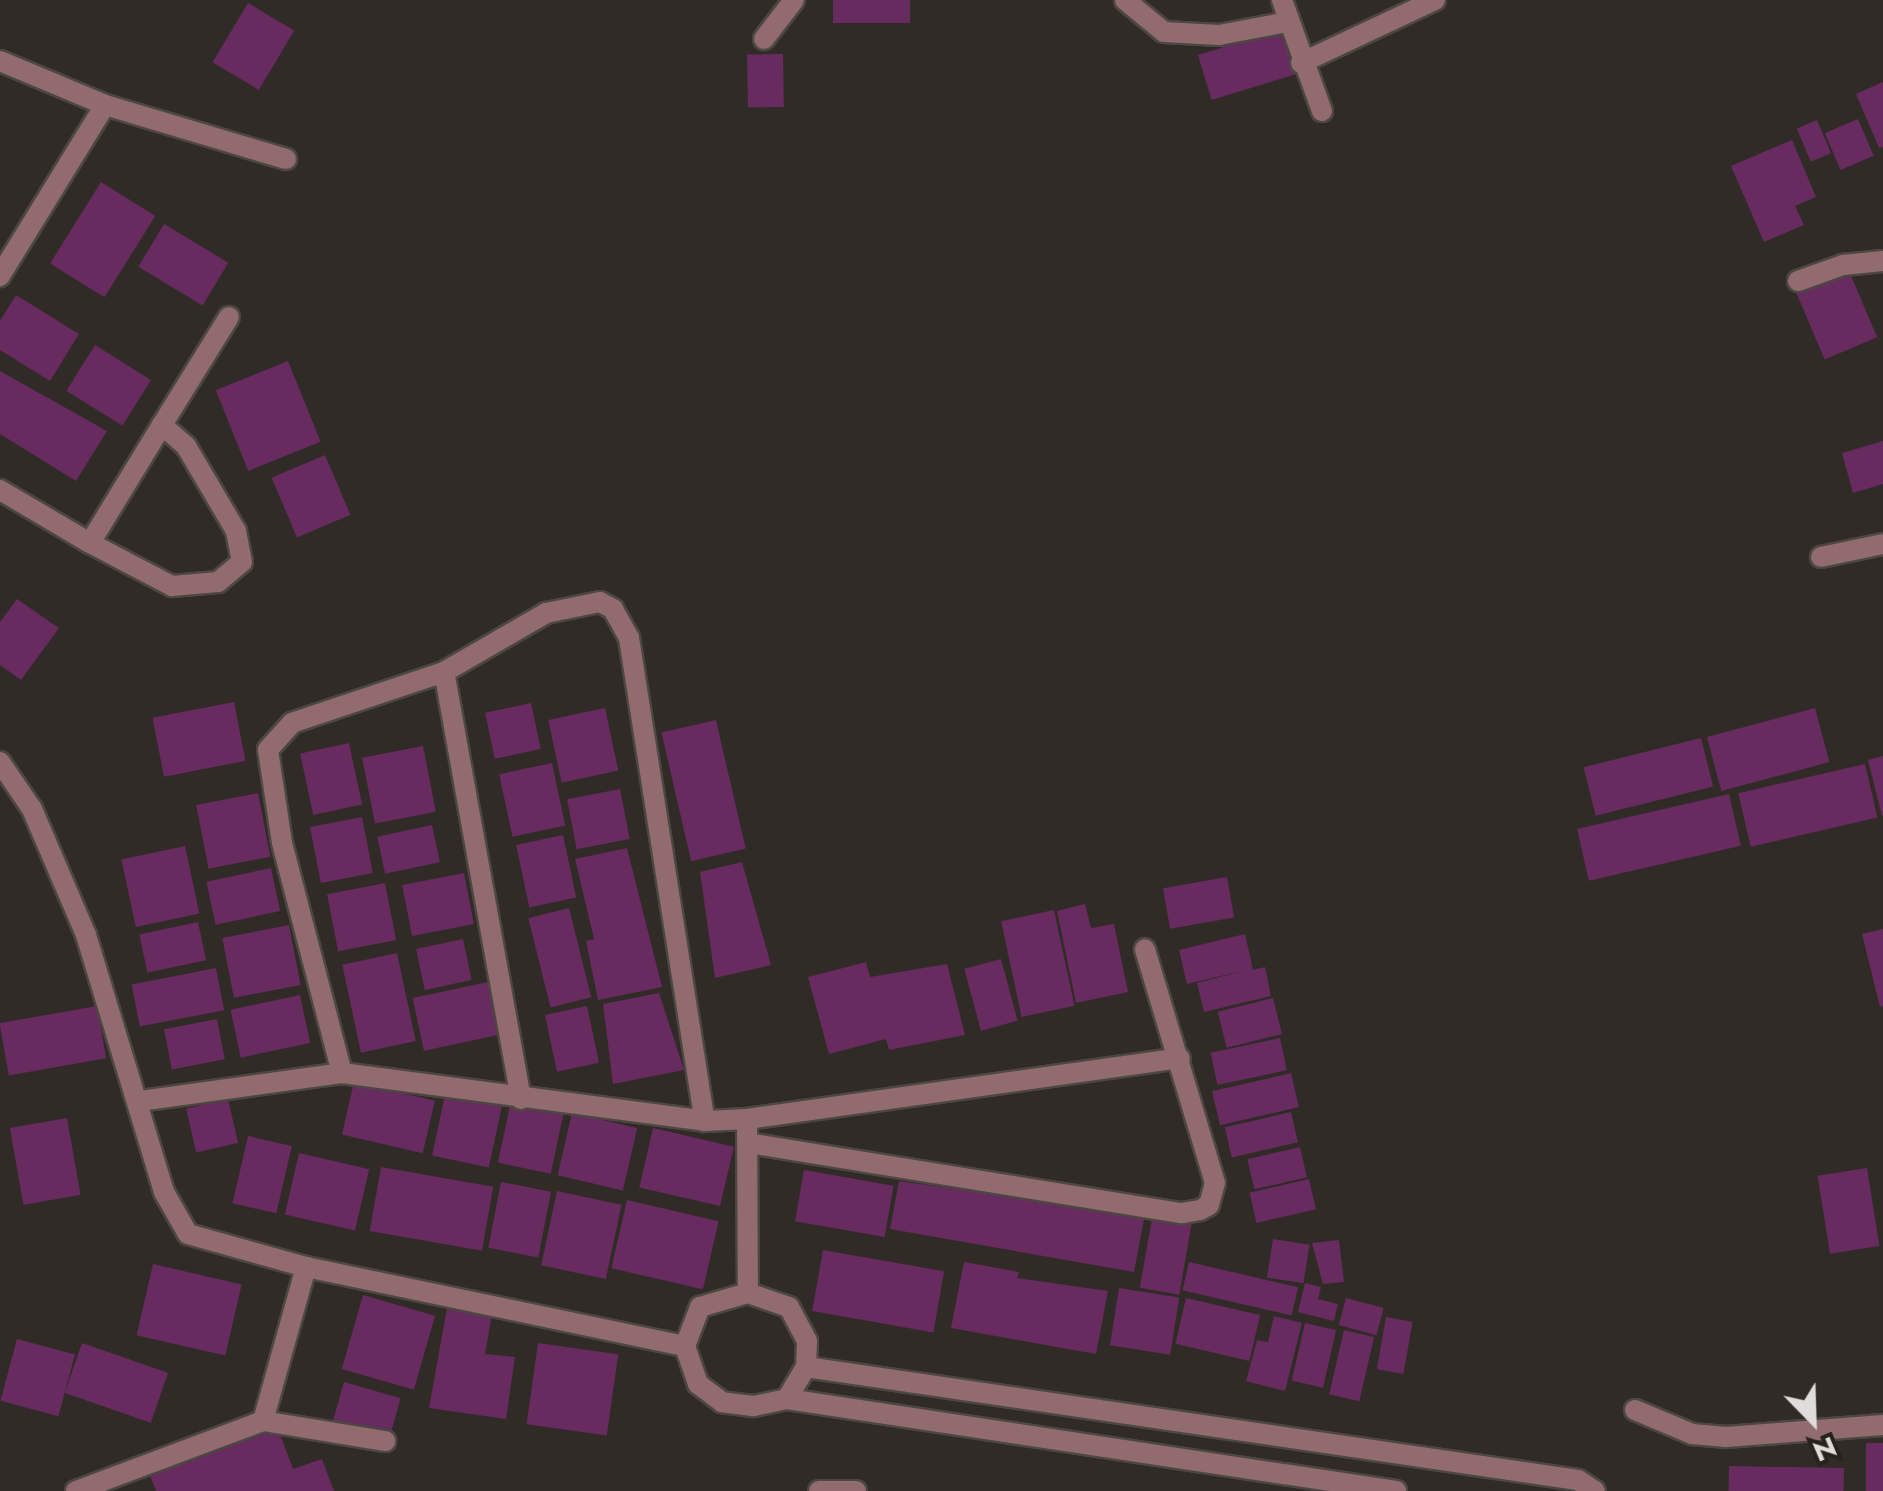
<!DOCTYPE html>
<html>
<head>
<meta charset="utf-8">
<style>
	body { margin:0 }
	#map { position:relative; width:1883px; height:1491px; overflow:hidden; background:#302b26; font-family:Jost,sans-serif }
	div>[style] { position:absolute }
	.building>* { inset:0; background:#672b5f; transform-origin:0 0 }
	.roads { filter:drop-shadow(2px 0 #4c4743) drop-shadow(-2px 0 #4c4743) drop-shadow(0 2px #4c4743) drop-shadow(0 -2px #4c4743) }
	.lane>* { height:20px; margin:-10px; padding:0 10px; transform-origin:10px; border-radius:10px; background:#926b6f }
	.street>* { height:20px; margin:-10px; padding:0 10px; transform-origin:10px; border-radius:10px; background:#926b6f }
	span { translate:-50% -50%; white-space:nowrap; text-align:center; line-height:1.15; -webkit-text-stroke:9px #27221d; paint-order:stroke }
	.north { position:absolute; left:1763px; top:1371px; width:100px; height:100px; -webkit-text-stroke:8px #27221d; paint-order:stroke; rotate:157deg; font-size:28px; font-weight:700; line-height:40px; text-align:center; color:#dfdcd9 }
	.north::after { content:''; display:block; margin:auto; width:35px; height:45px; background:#dfdcd9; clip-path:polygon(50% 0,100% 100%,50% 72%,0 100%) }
</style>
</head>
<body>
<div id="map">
	<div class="building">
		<i style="left:833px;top:0;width:77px;height:23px"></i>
		<i style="left:248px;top:3px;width:54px;height:69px;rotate:31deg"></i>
		<i style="left:1283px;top:29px;width:47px;height:89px;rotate:73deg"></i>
		<i style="left:783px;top:54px;width:53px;height:36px;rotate:89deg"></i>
		<i style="clip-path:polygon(1883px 82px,1883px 147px,1879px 148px,1856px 94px)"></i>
		<i style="left:1858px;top:119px;width:40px;height:36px;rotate:67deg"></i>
		<i style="left:1817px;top:120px;width:36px;height:22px;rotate:67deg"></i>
		<i style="clip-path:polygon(1792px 140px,1816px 197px,1795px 206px,1804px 225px,1764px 242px,1731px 166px)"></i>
		<i style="left:101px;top:182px;width:64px;height:96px;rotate:32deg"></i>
		<i style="left:164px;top:224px;width:75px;height:50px;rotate:31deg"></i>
		<i style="left:1849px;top:271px;width:72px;height:57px;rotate:67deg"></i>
		<i style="clip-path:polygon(16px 295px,79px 334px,50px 381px,0 350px,0 321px)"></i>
		<i style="left:95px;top:345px;width:66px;height:54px;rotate:32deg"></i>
		<i style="left:288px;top:361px;width:87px;height:78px;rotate:68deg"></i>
		<i style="clip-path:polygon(0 371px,107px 431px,76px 481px,0 434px)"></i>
		<i style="clip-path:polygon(1883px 441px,1883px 484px,1853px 493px,1842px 453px)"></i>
		<i style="left:325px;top:455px;width:65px;height:58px;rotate:67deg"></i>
		<i style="clip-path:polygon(17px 599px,59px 628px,21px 680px,0 665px,0 622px)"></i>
		<i style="left:234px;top:702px;width:60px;height:83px;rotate:79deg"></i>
		<i style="left:531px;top:703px;width:47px;height:47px;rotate:78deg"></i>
		<i style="left:605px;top:708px;width:64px;height:58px;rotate:78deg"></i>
		<i style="left:1815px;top:708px;width:56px;height:112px;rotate:75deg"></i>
		<i style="left:716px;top:720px;width:132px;height:56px;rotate:77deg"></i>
		<i style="left:1701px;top:738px;width:50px;height:121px;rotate:76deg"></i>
		<i style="left:349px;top:743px;width:63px;height:50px;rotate:78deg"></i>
		<i style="left:423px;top:746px;width:67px;height:62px;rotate:79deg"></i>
		<i style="clip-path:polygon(1883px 756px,1883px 815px,1882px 816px,1868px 760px)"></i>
		<i style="left:552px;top:763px;width:64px;height:54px;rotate:78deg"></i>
		<i style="left:1865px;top:764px;width:55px;height:130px;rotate:77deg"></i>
		<i style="left:620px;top:789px;width:51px;height:54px;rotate:79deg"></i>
		<i style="left:258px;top:793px;width:65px;height:63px;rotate:79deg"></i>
		<i style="left:1729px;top:794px;width:53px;height:156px;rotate:77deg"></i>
		<i style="left:362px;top:817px;width:57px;height:53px;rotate:79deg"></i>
		<i style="left:432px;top:825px;width:38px;height:56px;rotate:78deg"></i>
		<i style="left:563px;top:835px;width:64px;height:48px;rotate:78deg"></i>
		<i style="left:185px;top:846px;width:69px;height:65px;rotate:78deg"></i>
		<i style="clip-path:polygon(627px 848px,662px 987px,598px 1000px,586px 941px,594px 939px,575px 859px)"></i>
		<i style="clip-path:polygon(742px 862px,771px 965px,715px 978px,700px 872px)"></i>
		<i style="left:271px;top:868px;width:44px;height:66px;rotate:78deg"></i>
		<i style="left:464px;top:873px;width:52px;height:63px;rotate:79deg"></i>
		<i style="left:1227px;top:877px;width:41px;height:65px;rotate:80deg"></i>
		<i style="left:385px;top:883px;width:58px;height:59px;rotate:79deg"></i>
		<i style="clip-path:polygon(1085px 904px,1091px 928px,1114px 924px,1128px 992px,1076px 1003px,1057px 911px)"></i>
		<i style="left:569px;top:908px;width:92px;height:42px;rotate:76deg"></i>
		<i style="left:1054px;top:910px;width:98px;height:54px;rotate:78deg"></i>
		<i style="left:198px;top:922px;width:39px;height:60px;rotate:78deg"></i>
		<i style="left:289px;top:925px;width:61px;height:68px;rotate:79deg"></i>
		<i style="clip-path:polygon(1883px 929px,1883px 1006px,1880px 1007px,1862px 934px)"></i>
		<i style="clip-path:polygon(1245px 934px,1253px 970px,1265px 967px,1271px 996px,1204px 1012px,1197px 983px,1246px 970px,1187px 984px,1179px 950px)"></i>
		<i style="left:463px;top:939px;width:42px;height:48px;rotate:78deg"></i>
		<i style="left:397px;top:953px;width:90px;height:56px;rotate:78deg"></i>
		<i style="left:1001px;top:959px;width:64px;height:38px;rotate:75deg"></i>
		<i style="clip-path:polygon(866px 962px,870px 977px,947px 964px,965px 1035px,889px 1050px,886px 1039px,829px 1054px,808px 977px)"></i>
		<i style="left:216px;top:968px;width:43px;height:86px;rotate:79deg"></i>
		<i style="left:488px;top:982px;width:54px;height:77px;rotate:78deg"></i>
		<i style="clip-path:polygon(659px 993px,684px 1070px,613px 1084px,603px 1004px)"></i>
		<i style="left:300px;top:995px;width:49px;height:71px;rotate:78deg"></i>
		<i style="left:1273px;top:998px;width:37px;height:57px;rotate:76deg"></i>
		<i style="left:97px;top:1006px;width:53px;height:99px;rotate:80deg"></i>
		<i style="left:587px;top:1006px;width:58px;height:43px;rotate:78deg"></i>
		<i style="left:217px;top:1019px;width:41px;height:54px;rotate:79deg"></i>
		<i style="left:1280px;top:1038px;width:33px;height:71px;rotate:78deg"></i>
		<i style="left:1291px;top:1073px;width:35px;height:81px;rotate:77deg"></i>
		<i style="left:354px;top:1082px;width:83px;height:54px;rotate:13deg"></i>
		<i style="left:446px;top:1090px;width:58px;height:67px;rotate:12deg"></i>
		<i style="left:228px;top:1099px;width:45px;height:43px;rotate:77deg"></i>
		<i style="left:511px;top:1101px;width:54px;height:63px;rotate:12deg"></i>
		<i style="left:1291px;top:1112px;width:31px;height:68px;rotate:77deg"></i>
		<i style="left:572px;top:1113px;width:67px;height:64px;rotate:13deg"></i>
		<i style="left:67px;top:1118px;width:78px;height:58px;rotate:80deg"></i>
		<i style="left:653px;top:1128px;width:83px;height:61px;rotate:13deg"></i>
		<i style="left:248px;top:1136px;width:45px;height:69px;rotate:13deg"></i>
		<i style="left:1300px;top:1147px;width:31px;height:54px;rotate:77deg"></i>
		<i style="left:299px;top:1153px;width:72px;height:63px;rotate:13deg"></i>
		<i style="left:381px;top:1167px;width:114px;height:65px;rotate:10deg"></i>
		<i style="left:1867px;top:1168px;width:79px;height:50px;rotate:81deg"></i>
		<i style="left:804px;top:1170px;width:91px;height:52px;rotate:10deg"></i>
		<i style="left:1309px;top:1179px;width:31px;height:61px;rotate:77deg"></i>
		<i style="clip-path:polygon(899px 1181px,979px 1192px,980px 1181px,1146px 1209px,1134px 1272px,890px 1229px)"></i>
		<i style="left:501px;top:1182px;width:51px;height:67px;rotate:11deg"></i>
		<i style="left:557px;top:1191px;width:66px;height:76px;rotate:12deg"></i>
		<i style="left:627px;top:1200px;width:94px;height:70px;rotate:13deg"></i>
		<i style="left:1154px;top:1207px;width:40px;height:82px;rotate:10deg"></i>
		<i style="left:1273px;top:1239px;width:37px;height:39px;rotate:9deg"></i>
		<i style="clip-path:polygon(1339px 1240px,1344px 1282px,1323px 1284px,1312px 1243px)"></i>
		<i style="left:823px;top:1250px;width:123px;height:62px;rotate:10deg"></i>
		<i style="clip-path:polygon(964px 1262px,1019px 1272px,1017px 1278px,1108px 1291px,1096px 1354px,951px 1328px)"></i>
		<i style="left:1189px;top:1262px;width:112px;height:29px;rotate:13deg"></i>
		<i style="left:153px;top:1264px;width:91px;height:73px;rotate:13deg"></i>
		<i style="clip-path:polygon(1305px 1283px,1321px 1287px,1318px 1299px,1338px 1304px,1334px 1321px,1298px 1312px)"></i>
		<i style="left:1119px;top:1288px;width:61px;height:58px;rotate:9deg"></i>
		<i style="left:363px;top:1295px;width:75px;height:77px;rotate:16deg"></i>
		<i style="left:1186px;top:1298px;width:76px;height:47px;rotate:13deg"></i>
		<i style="left:1346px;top:1298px;width:39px;height:28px;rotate:15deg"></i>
		<i style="clip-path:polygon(447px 1308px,492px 1314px,485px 1354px,515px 1357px,506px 1419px,429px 1408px)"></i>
		<i style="clip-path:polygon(1274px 1316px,1302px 1323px,1285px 1391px,1246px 1381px,1257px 1340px,1268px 1342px)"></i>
		<i style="left:1386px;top:1317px;width:27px;height:53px;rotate:10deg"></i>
		<i style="left:1305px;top:1323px;width:32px;height:59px;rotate:13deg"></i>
		<i style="left:1344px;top:1330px;width:31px;height:66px;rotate:13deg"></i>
		<i style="left:17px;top:1339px;width:60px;height:64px;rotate:15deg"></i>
		<i style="left:82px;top:1343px;width:91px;height:53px;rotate:19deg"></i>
		<i style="left:538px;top:1343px;width:81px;height:82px;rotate:8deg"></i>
		<i style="left:344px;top:1382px;width:59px;height:45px;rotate:16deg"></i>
		<i style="clip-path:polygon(278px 1429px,293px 1469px,322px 1459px,334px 1491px,156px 1491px,150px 1475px)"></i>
		<i style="left:1866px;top:1443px;width:17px;height:48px"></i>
		<i style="left:1729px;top:1466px;width:115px;height:25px;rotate:1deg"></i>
	</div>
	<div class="roads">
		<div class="lane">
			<i style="left:819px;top:1491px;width:37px"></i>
		</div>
		<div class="street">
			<i style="left:1125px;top:0;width:50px;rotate:39.4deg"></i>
			<i style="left:1164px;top:32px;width:55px;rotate:3.1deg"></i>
			<i style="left:1219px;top:35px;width:70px;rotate:-10.7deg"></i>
			<i style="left:1282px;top:0;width:118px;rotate:70.2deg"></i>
			<i style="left:764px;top:39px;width:49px;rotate:-52.4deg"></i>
			<i style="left:0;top:61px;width:114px;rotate:22.7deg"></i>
			<i style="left:105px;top:105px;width:201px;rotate:121.6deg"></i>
			<i style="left:1301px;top:63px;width:148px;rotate:-25.2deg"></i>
			<i style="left:105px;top:105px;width:189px;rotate:16.6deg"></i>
			<i style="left:1798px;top:281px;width:48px;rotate:-19.6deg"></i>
			<i style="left:1843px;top:265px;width:40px;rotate:-5.7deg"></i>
			<i style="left:162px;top:425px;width:127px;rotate:-58.2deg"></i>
			<i style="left:0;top:490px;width:104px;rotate:30.5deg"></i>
			<i style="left:90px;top:543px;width:93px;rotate:27.7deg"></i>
			<i style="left:172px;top:586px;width:46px;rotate:-5deg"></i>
			<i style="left:218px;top:582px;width:31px;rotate:-40deg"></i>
			<i style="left:242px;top:562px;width:32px;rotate:-101deg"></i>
			<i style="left:236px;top:531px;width:99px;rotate:-120.5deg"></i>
			<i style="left:186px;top:446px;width:32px;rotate:-139deg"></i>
			<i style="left:162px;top:425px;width:138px;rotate:121.4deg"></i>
			<i style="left:1821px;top:557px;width:63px;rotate:-11.8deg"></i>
			<i style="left:444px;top:672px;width:160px;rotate:161.5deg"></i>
			<i style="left:292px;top:723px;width:36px;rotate:132deg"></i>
			<i style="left:268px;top:750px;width:94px;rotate:81.4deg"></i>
			<i style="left:282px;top:843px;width:238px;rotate:75.4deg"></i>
			<i style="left:342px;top:1073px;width:366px;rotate:7.5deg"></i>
			<i style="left:705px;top:1121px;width:42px;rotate:-2.7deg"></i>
			<i style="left:747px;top:1119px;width:174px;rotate:89.7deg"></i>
			<i style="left:0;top:762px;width:57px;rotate:55.8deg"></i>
			<i style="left:32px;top:809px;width:137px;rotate:66.8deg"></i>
			<i style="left:86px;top:935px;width:269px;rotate:73.1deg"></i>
			<i style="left:164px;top:1192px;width:48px;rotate:60.3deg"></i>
			<i style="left:188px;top:1234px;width:123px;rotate:15.6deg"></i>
			<i style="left:306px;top:1267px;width:387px;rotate:11.8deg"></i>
			<i style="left:521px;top:1099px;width:434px;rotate:-100.2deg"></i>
			<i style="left:444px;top:672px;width:118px;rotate:-30deg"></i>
			<i style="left:546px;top:613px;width:55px;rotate:-11.5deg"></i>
			<i style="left:600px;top:602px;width:15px;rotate:28deg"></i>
			<i style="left:613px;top:609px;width:33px;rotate:61deg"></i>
			<i style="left:629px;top:638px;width:489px;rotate:81.1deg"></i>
			<i style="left:140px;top:1101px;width:204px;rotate:-7.9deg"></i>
			<i style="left:747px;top:1119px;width:437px;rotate:-8deg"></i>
			<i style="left:748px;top:1143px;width:440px;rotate:9.2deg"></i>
			<i style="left:1182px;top:1213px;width:18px;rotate:-9deg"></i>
			<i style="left:1200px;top:1210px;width:10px;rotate:-29deg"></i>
			<i style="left:1209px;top:1205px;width:23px;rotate:-75deg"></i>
			<i style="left:1215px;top:1183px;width:244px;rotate:-106.7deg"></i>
			<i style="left:748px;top:1293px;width:43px;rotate:18.9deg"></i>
			<i style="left:789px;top:1307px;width:38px;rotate:62deg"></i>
			<i style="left:807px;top:1341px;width:26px;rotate:92deg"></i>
			<i style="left:806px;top:1367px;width:37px;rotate:121deg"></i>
			<i style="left:787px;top:1399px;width:35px;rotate:168deg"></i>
			<i style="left:753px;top:1406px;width:31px;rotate:-173deg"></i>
			<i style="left:722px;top:1402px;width:30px;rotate:-143deg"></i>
			<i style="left:698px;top:1384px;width:40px;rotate:-108.9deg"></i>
			<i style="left:685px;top:1346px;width:42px;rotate:-69deg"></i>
			<i style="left:700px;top:1307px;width:50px;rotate:-16.3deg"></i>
			<i style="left:806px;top:1367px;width:780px;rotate:8.33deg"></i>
			<i style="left:1578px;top:1480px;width:20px;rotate:33deg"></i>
			<i style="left:787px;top:1399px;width:616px;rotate:8.59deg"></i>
			<i style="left:1635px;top:1410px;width:62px;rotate:22.8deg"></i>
			<i style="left:1692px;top:1434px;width:34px;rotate:5deg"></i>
			<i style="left:1726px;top:1437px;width:157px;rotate:-4.4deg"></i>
			<i style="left:263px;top:1421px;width:124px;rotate:9.3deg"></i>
			<i style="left:76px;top:1491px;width:200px;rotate:-20.5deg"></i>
			<i style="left:263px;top:1421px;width:160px;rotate:-74.4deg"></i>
		</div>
	</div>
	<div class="north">N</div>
</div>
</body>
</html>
